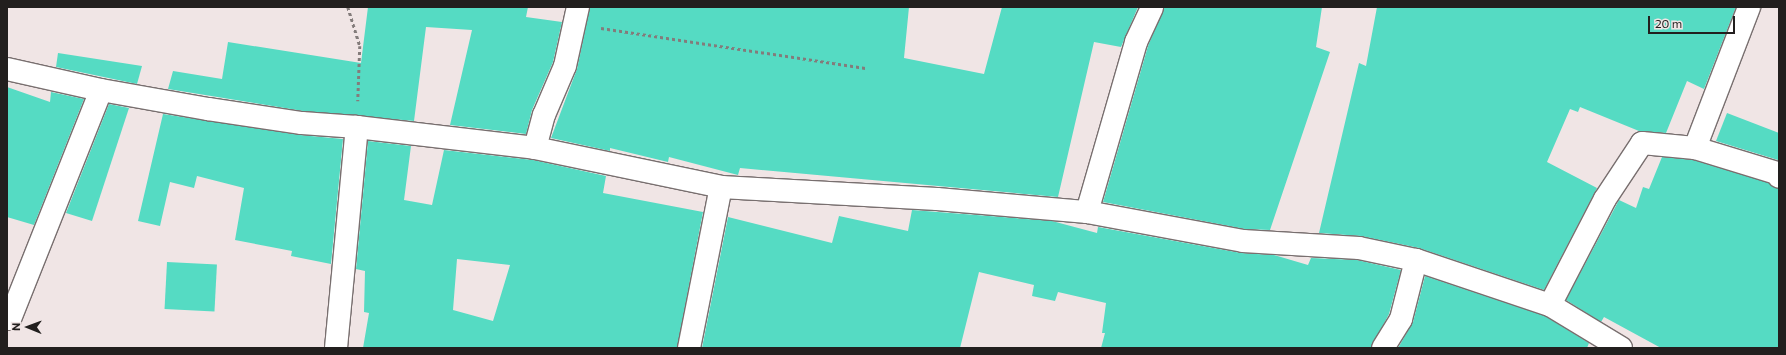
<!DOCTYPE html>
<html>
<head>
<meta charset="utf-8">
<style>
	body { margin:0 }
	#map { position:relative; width:1786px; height:355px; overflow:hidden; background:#f0e5e5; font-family:Commissioner,sans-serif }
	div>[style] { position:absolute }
	.building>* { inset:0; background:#55dbc3; transform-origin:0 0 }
	.path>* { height:2.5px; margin-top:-1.25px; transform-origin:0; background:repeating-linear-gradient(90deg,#837c7b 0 3px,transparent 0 6px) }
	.roads { filter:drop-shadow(1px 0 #786f6f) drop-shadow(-1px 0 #786f6f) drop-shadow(0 1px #786f6f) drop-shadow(0 -1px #786f6f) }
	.minor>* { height:22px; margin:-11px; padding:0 11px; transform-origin:11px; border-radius:11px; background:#fff }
	.tertiary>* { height:22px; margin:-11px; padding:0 11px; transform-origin:11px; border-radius:11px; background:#fff }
	.secondary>* { height:22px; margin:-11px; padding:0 11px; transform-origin:11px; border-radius:11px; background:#fff }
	span { translate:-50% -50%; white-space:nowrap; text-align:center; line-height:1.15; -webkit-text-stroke:3.5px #f0e5e5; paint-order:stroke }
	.frame { position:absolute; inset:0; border:8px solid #221f1e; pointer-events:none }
	.north { position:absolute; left:8px; top:307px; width:40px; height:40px; -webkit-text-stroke:3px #f0e5e5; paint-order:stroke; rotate:271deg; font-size:11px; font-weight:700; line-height:16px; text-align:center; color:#221f1e }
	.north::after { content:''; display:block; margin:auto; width:14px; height:18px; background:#221f1e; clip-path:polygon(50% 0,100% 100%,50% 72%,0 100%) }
	.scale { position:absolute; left:1648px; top:16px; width:87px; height:18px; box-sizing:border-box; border:2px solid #221f1e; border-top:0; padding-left:5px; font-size:12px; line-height:14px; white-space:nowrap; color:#221f1e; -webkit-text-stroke:3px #f0e5e5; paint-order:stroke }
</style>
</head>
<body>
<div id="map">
	<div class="building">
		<i style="clip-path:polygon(368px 7px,528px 7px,526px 17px,562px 22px,553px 62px,532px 110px,526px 134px,450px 125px,472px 30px,426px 27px,414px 121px,303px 111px,168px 89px,173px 71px,222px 79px,228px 42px,361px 63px)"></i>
		<i style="clip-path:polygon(590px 7px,909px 7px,904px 58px,984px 74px,1002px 7px,1138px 7px,1121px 47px,1094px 42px,1058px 197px,740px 168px,738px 175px,669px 157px,668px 162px,610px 148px,610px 151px,551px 138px,577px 69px)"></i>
		<i style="clip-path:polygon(1164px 7px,1322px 7px,1316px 47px,1330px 52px,1270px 230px,1245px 229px,1103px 202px,1148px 46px)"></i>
		<i style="clip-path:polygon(1377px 7px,1736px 7px,1704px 89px,1687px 81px,1666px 133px,1639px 131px,1580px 107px,1578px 112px,1570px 109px,1547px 162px,1597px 188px,1544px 290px,1419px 248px,1361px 236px,1319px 233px,1359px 63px,1366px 66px)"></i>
		<i style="clip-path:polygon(58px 53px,142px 66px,137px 84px,56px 67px)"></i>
		<i style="clip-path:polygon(7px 87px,50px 102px,51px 92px,84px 99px,34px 225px,7px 217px)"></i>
		<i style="clip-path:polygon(109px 104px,129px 108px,92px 221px,66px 213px)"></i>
		<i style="clip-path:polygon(1727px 113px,1779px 133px,1778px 160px,1716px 141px)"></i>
		<i style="clip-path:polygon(163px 114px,300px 135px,343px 139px,331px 264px,291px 256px,292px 251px,235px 240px,244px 188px,197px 176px,194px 188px,170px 182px,160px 226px,138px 221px)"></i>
		<i style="clip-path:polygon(evenodd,368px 141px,411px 146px,404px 200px,432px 205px,444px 150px,533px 160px,606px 176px,603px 193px,703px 212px,677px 348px,363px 348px,369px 313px,364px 312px,365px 271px,356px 269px,368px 141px,457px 259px,510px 265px,493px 321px,453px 310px,457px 259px)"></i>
		<i style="clip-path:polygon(1662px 157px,1693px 160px,1769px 183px,1779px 189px,1779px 348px,1661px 348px,1604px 317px,1601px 322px,1566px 300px,1619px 200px,1636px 208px,1643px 187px,1649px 189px)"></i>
		<i style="clip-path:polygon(912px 210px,1052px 221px,1097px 233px,1098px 227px,1241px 253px,1274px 255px,1308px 265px,1311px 258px,1357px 260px,1401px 270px,1389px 314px,1371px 348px,1101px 348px,1105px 333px,1102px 333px,1106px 303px,1058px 292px,1055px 301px,1032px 296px,1034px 285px,979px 272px,960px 348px,702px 348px,728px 217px,832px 243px,839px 216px,908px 231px)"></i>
		<i style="left:167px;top:262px;width:50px;height:47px;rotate:3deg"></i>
		<i style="clip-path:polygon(1425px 276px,1545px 316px,1589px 343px,1587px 348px,1398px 348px,1413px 322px)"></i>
	</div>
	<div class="path">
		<i style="left:348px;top:7px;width:41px;rotate:72.9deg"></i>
		<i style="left:360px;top:46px;width:55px;rotate:92.1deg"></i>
		<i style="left:601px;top:28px;width:269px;rotate:8.6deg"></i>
	</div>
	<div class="roads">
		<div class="minor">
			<i style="left:7px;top:69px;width:96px;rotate:12.6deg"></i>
			<i style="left:101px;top:90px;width:109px;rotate:10.1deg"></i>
			<i style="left:208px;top:109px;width:95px;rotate:8.5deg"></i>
			<i style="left:302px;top:123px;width:55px;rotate:4.2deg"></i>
			<i style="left:535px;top:148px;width:34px;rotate:-75deg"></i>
			<i style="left:544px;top:115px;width:53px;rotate:-66.8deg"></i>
			<i style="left:565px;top:66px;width:60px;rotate:-77.6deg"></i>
			<i style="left:1695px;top:148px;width:86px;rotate:17deg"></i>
			<i style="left:1777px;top:173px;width:4px;rotate:63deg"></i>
			<i style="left:1550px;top:305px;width:119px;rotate:-62.6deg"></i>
			<i style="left:1605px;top:199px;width:67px;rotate:-56.5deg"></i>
			<i style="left:1642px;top:143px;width:53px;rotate:5.4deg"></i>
			<i style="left:1695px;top:148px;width:151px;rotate:-69deg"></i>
			<i style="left:7px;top:318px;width:3px;rotate:18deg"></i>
			<i style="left:10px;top:319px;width:246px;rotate:-68.3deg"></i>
			<i style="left:689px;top:348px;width:164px;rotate:-78.8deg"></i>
			<i style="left:1383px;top:348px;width:34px;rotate:-58deg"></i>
			<i style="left:1401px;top:319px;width:61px;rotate:-75.7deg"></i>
		</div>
		<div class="tertiary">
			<i style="left:1087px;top:212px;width:159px;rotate:10.5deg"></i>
			<i style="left:1243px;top:241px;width:116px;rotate:3.5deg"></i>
			<i style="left:1359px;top:248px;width:58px;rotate:11.9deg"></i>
			<i style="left:1416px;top:260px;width:141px;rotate:18.6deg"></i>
			<i style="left:1550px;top:305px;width:83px;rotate:31.2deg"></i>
		</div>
		<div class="secondary">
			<i style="left:336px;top:348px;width:222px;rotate:-84.6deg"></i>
			<i style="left:357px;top:127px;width:179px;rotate:6.7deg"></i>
			<i style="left:535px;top:148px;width:190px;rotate:11.8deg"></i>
			<i style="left:721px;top:187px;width:216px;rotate:3.2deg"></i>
			<i style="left:937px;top:199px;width:151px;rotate:5deg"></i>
			<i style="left:1087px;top:212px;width:177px;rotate:-73.9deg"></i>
			<i style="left:1136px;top:42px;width:38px;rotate:-65deg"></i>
		</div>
	</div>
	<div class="frame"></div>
	<div class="north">N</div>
	<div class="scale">20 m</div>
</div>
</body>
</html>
